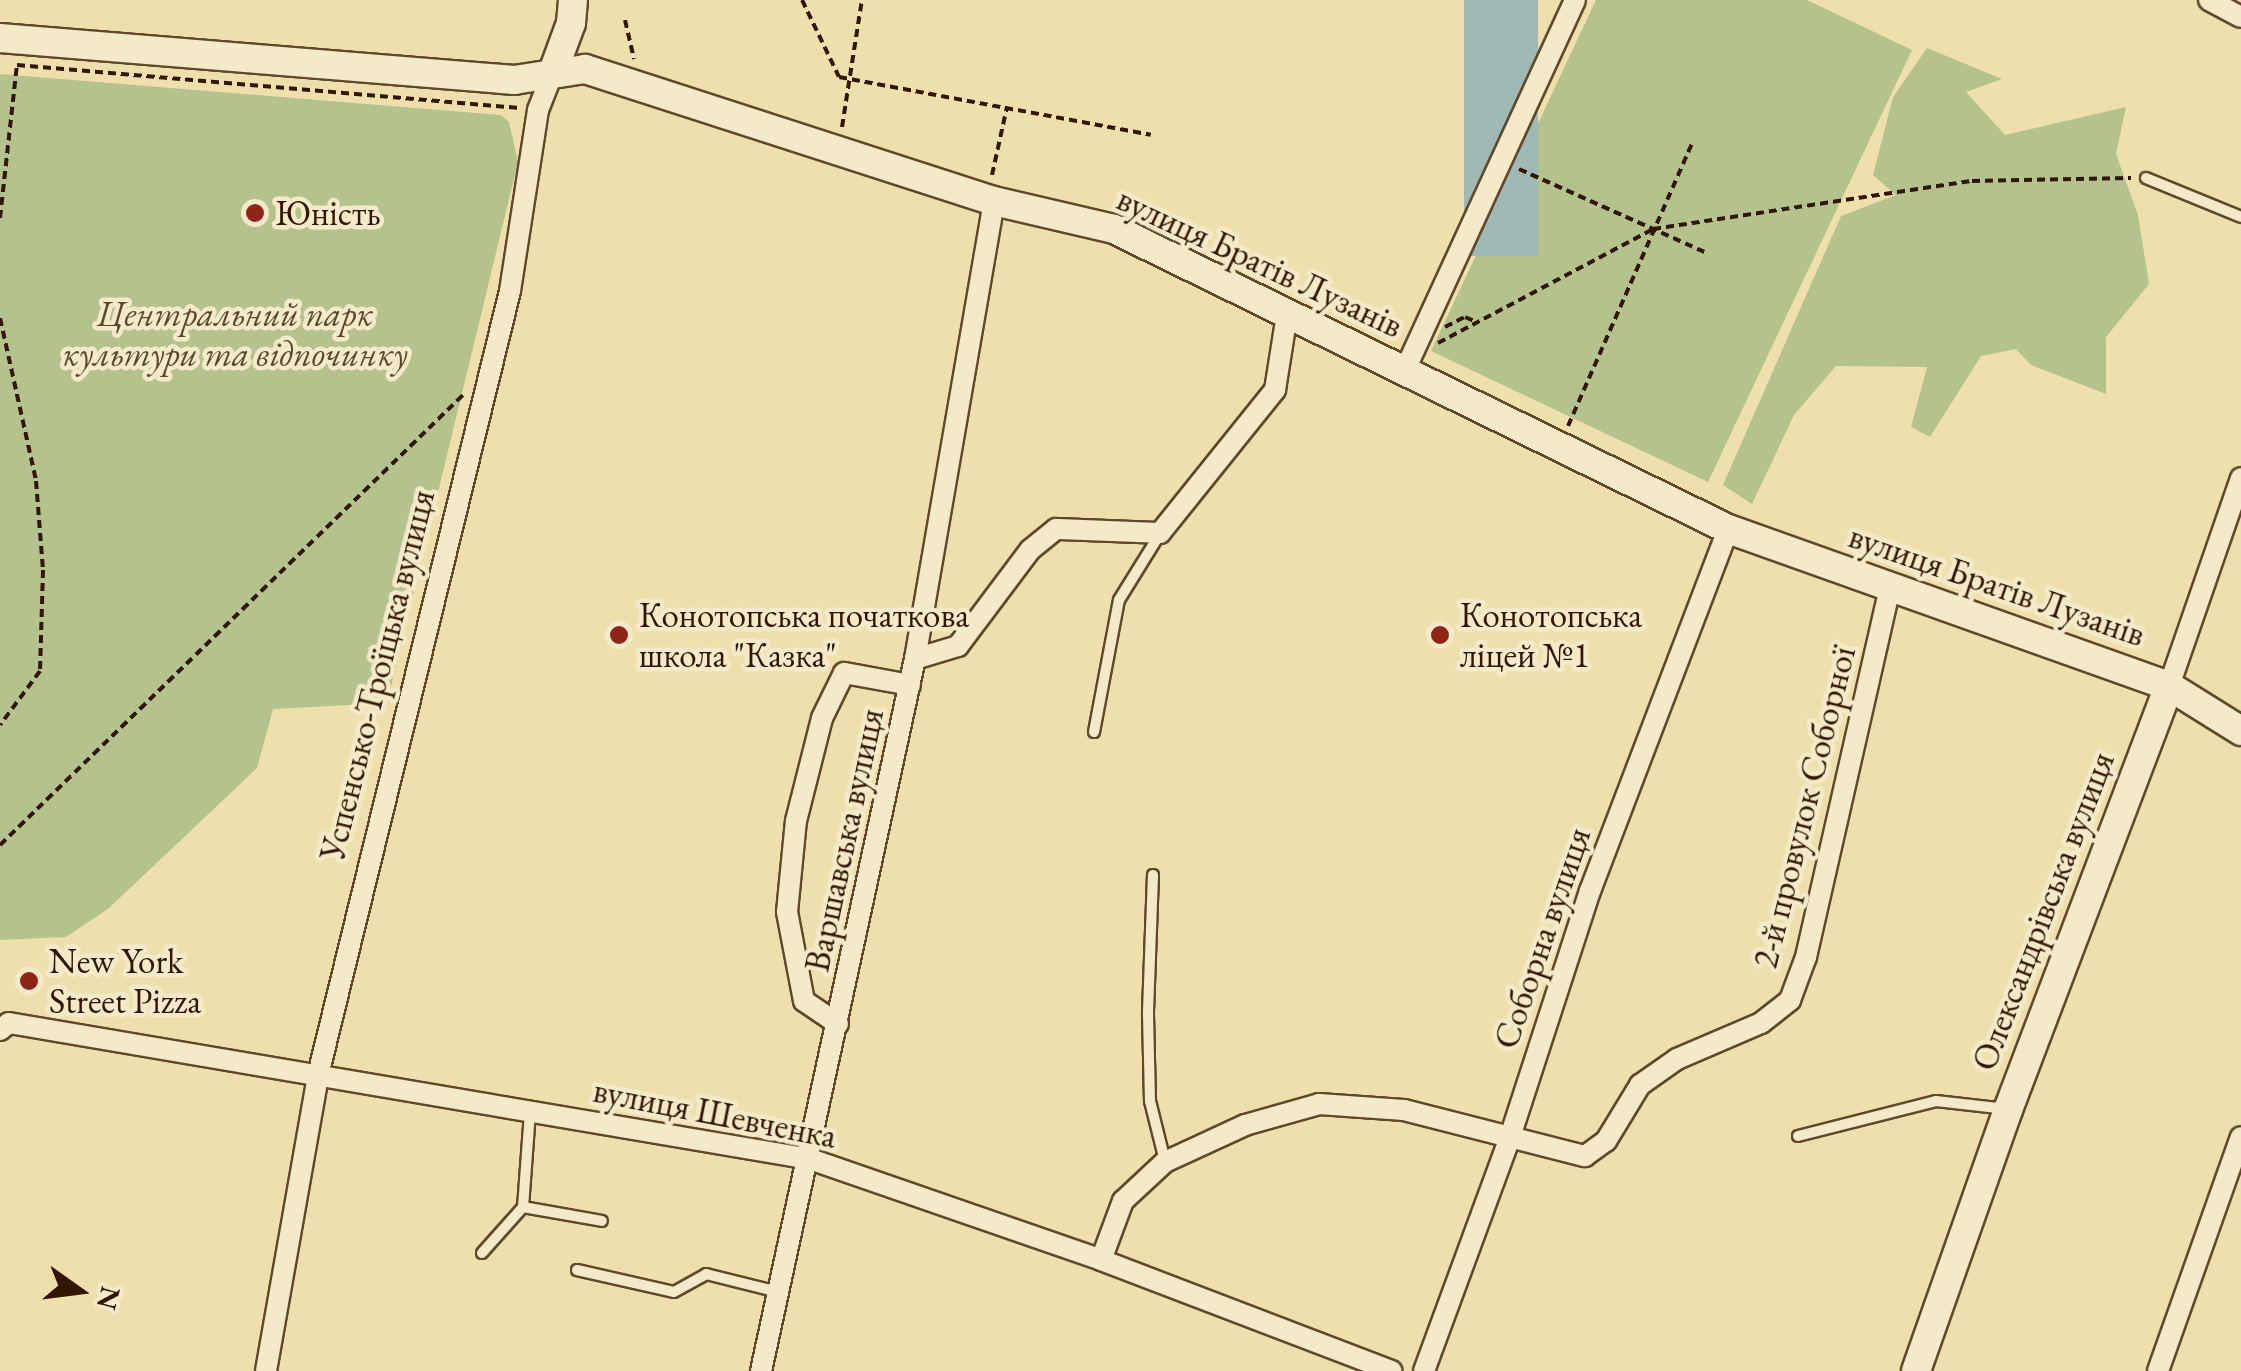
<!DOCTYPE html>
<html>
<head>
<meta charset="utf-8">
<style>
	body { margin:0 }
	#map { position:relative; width:2241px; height:1371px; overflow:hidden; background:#eedfad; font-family:"EB Garamond",serif }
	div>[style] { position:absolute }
	.green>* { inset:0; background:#b4c38e }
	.water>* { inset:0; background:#9fbab6; transform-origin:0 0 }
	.path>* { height:4px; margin-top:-2px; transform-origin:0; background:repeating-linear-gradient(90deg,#321600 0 8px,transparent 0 13px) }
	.roads { filter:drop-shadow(2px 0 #61482b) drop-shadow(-2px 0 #61482b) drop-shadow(0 2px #61482b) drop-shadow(0 -2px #61482b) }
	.service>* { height:10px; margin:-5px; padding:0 5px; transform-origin:5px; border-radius:5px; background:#f4eaca }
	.minor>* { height:20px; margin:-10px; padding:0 10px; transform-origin:10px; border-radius:10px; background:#f4eaca }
	.secondary>* { height:28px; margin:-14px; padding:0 14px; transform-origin:14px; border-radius:14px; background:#f4eaca }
	.dots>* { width:28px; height:28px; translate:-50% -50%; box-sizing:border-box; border:5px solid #f4eaca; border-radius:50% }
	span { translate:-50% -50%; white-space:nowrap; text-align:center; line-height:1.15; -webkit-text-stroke:9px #f4eaca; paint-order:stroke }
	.poi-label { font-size:35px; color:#321600 }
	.left { translate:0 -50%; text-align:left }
	.street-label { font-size:35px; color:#321600 }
	.park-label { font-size:35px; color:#594a2b; font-style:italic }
	.north { position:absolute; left:30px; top:1241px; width:100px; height:100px; -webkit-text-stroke:8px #f4eaca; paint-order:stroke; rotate:104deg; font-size:28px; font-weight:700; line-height:40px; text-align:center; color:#321600 }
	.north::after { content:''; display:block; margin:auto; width:35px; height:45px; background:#321600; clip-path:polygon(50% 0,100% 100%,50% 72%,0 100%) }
</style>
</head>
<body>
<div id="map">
	<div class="green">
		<i style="clip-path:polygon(1596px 0,1807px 0,1912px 50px,1708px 482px,1431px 351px)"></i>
		<i style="clip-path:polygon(1927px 48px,2002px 79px,1966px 92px,2005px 135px,2126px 107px,2116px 154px,2138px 215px,2149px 284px,2106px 337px,2106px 394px,2031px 365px,2016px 349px,1981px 356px,1930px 437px,1911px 427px,1927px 367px,1836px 366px,1794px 415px,1752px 504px,1723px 485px,1841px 216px,1896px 195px,1873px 175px,1893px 97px)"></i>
		<i style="clip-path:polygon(0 74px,501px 115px,509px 122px,518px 162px,387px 703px,273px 709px,257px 768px,108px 909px,66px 937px,0 940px)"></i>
	</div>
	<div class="water">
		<i style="left:1464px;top:0;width:74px;height:256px"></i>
	</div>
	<div class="path">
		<i style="left:802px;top:0;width:85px;rotate:64.3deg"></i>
		<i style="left:839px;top:77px;width:317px;rotate:10.5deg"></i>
		<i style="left:625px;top:20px;width:40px;rotate:77deg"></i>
		<i style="left:842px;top:127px;width:129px;rotate:-81.1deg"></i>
		<i style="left:1519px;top:169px;width:206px;rotate:24.1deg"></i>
		<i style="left:992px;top:175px;width:70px;rotate:-77.6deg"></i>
		<i style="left:0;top:218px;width:154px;rotate:-83.7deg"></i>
		<i style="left:17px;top:65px;width:505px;rotate:4.89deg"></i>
		<i style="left:0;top:318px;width:167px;rotate:77.5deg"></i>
		<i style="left:36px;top:481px;width:89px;rotate:85.5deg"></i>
		<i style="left:43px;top:570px;width:101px;rotate:91.7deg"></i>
		<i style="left:40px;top:671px;width:67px;rotate:126.5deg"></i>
		<i style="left:1445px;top:327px;width:22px;rotate:-27deg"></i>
		<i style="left:1465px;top:317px;width:13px;rotate:23deg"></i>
		<i style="left:1438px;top:343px;width:243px;rotate:-27.9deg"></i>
		<i style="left:1653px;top:229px;width:323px;rotate:-8.6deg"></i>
		<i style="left:1972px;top:181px;width:159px;rotate:-1.1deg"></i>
		<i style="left:1568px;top:426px;width:309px;rotate:-66.3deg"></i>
		<i style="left:0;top:845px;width:648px;rotate:-44.19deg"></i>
	</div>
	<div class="roads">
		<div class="service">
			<i style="left:2146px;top:178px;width:103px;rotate:22.3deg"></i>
			<i style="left:1094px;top:732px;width:134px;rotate:-79.3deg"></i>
			<i style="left:1119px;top:600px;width:78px;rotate:-58.2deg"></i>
			<i style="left:1153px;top:875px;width:139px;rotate:92.1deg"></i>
			<i style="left:1148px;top:1014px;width:87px;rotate:88.7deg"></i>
			<i style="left:1150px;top:1101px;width:62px;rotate:76deg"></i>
			<i style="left:530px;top:1112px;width:95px;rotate:94.2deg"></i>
			<i style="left:523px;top:1207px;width:80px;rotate:10deg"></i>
			<i style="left:1798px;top:1136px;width:142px;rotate:-14.2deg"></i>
			<i style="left:1936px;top:1101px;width:71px;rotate:6.4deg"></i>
			<i style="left:482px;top:1253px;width:62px;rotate:-48.3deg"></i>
			<i style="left:577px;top:1270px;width:99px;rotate:12.8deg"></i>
			<i style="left:674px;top:1292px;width:37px;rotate:-29deg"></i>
			<i style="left:706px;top:1274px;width:74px;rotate:14deg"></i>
		</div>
		<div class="minor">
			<i style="left:2209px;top:0;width:36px;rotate:28deg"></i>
			<i style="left:1404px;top:372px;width:409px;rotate:-65.3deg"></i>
			<i style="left:915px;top:659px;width:45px;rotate:-16.8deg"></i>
			<i style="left:958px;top:646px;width:120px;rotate:-53.1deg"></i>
			<i style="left:1030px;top:550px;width:33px;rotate:-39deg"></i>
			<i style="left:1056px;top:529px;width:104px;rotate:2.2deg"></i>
			<i style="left:1160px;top:533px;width:184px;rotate:-51.2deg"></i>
			<i style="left:1275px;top:390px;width:77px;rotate:-81deg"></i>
			<i style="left:2169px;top:686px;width:220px;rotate:-70.9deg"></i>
			<i style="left:838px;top:1024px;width:41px;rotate:-145.9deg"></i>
			<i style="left:804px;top:1001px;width:91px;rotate:-100.8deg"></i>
			<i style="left:787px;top:912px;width:91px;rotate:-84.4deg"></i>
			<i style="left:796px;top:821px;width:106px;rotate:-75.8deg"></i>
			<i style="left:822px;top:718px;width:50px;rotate:-63.9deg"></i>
			<i style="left:844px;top:673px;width:67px;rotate:10.3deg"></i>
			<i style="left:0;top:1030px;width:11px;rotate:-38deg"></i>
			<i style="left:9px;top:1023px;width:812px;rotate:9.64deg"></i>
			<i style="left:810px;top:1159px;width:308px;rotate:19.1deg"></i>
			<i style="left:1101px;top:1260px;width:311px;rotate:20.9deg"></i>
			<i style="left:1101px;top:1260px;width:63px;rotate:-69.6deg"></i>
			<i style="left:1123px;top:1201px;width:57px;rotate:-42.9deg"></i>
			<i style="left:1165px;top:1162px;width:88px;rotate:-24.8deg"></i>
			<i style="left:1245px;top:1125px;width:77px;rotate:-15.8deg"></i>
			<i style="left:1319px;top:1104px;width:85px;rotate:4deg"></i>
			<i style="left:1404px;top:1110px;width:187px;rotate:14.3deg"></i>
			<i style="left:1585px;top:1156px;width:26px;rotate:-36deg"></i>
			<i style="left:1606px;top:1141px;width:66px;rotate:-58.7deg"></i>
			<i style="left:1640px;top:1085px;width:45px;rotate:-35.1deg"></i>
			<i style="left:1677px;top:1059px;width:91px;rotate:-23.2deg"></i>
			<i style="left:1761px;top:1023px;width:37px;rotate:-38deg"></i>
			<i style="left:1790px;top:1000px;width:46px;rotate:-69.6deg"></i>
			<i style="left:1806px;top:957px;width:379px;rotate:-77.2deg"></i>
			<i style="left:266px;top:1371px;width:301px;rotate:-80deg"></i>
			<i style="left:318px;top:1075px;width:807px;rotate:-76.24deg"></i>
			<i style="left:510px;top:291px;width:183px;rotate:-81.2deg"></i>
			<i style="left:538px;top:110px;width:41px;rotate:-68.5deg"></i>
			<i style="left:761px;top:1371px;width:728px;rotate:-77.8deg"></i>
			<i style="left:915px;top:659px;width:465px;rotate:-80.2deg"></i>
			<i style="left:1424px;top:1371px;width:249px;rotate:-69.8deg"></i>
			<i style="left:1510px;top:1137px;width:259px;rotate:-72deg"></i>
			<i style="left:1590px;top:891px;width:387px;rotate:-69.1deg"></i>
			<i style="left:2158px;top:1371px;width:248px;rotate:-70.5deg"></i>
		</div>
		<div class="secondary">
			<i style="left:0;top:38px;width:516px;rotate:4.67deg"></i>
			<i style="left:514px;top:80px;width:72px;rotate:-8.8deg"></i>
			<i style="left:585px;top:69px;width:430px;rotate:17.9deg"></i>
			<i style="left:994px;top:201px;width:123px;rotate:13.1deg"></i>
			<i style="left:1114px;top:229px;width:683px;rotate:26.04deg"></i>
			<i style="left:1728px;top:529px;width:468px;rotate:19.6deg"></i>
			<i style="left:2169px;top:686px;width:85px;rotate:32deg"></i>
			<i style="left:553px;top:72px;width:52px;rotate:-69.8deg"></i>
			<i style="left:571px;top:23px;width:23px;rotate:-85deg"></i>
			<i style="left:1916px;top:1371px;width:277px;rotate:-70.6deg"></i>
			<i style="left:2008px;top:1110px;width:454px;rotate:-69.2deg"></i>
		</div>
	</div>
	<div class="dots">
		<i style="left:255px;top:213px;background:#8f2418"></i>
		<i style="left:619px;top:635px;background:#8f2418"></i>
		<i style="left:1440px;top:635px;background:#8f2418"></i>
		<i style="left:29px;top:981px;background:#8f2418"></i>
	</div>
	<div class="poi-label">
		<span class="left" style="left:275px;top:213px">Юність</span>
		<span class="left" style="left:639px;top:635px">Конотопська початкова<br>школа "Казка"</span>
		<span class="left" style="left:1460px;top:635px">Конотопська<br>ліцей №1</span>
		<span class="left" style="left:49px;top:981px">New York<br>Street Pizza</span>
	</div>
	<div class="street-label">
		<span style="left:1260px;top:262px;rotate:25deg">вулиця Братів Лузанів</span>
		<span style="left:1997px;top:585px;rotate:19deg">вулиця Братів Лузанів</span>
		<span style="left:377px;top:675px;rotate:-76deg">Успенсько-Троїцька вулиця</span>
		<span style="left:1804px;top:807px;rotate:-76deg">2-й провулок Соборної</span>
		<span style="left:844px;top:840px;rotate:-78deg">Варшавська вулиця</span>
		<span style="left:2043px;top:911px;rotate:-69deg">Олександрівська вулиця</span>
		<span style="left:1542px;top:938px;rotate:-71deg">Соборна вулиця</span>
		<span style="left:715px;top:1113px;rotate:11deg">вулиця Шевченка</span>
	</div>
	<div class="park-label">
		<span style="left:235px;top:334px">Центральний парк<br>культури та відпочинку</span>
	</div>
	<div class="north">N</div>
</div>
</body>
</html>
